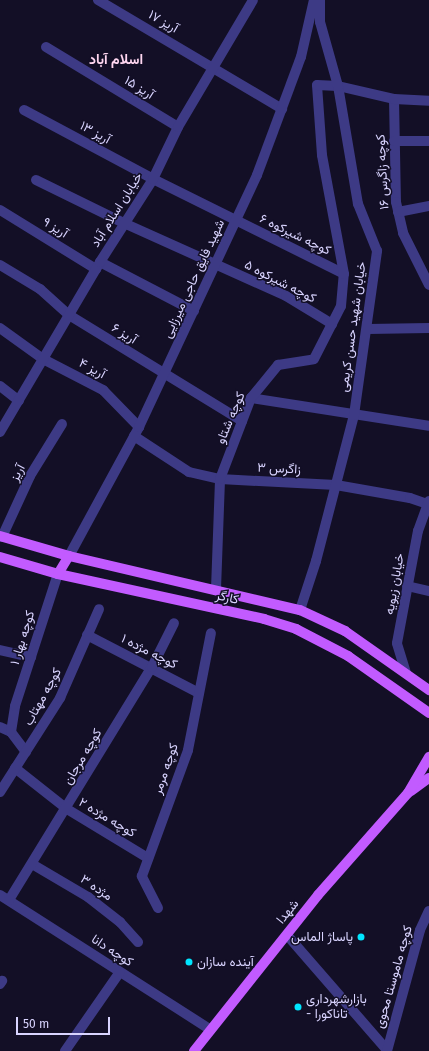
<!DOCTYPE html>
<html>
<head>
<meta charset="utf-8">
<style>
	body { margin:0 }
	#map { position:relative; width:429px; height:1051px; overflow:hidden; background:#130f26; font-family:"Fira Sans",Vazirmatn,sans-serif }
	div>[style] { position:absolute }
	.minor>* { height:10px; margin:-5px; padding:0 5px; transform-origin:5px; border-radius:5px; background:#3d3a85 }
	.major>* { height:10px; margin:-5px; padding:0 5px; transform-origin:5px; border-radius:5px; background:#c25bff }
	.dots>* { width:11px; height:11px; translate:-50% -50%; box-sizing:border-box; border:2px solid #130f26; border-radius:50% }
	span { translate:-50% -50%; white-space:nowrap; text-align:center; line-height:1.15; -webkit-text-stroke:3px #130f26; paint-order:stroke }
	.street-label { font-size:13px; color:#d9d4ff }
	.poi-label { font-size:13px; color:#d9d4ff }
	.right { translate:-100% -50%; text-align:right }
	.left { translate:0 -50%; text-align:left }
	.neighbourhood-label { font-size:14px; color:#ffd6f0; font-weight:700 }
	.scale { position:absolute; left:16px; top:1017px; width:94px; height:18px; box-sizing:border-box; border:2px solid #d9d4ff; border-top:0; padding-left:5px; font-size:12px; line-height:14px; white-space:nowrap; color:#d9d4ff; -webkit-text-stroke:3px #130f26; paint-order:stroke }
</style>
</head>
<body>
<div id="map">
	<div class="minor">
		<i style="left:98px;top:0;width:214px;rotate:30.6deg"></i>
		<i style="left:46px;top:47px;width:154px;rotate:31.2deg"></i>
		<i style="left:394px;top:99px;width:103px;rotate:88.9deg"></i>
		<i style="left:396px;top:202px;width:32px;rotate:77deg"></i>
		<i style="left:403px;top:233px;width:58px;rotate:63.4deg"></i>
		<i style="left:24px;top:110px;width:146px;rotate:28.1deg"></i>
		<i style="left:153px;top:179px;width:213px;rotate:26.4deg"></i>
		<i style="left:394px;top:141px;width:35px"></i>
		<i style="left:36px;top:180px;width:100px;rotate:26.1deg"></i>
		<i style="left:126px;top:224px;width:175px;rotate:24.2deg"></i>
		<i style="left:286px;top:296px;width:54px;rotate:31.3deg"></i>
		<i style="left:0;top:210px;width:113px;rotate:31.6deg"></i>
		<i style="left:398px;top:212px;width:32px;rotate:-11deg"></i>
		<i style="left:100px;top:262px;width:106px;rotate:27.5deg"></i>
		<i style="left:0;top:265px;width:47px;rotate:31deg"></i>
		<i style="left:40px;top:289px;width:39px;rotate:42deg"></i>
		<i style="left:69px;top:315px;width:203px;rotate:31.5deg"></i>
		<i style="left:0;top:328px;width:53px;rotate:35.8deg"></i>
		<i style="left:43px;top:359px;width:68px;rotate:27.3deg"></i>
		<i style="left:103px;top:390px;width:52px;rotate:45.8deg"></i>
		<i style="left:368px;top:329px;width:61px;rotate:-0.9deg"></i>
		<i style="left:0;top:386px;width:24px;rotate:38deg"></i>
		<i style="left:251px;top:398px;width:180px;rotate:8.9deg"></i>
		<i style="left:0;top:432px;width:197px;rotate:-59.5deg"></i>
		<i style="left:100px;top:262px;width:98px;rotate:-57.4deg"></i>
		<i style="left:153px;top:179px;width:58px;rotate:-64.3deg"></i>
		<i style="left:178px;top:127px;width:147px;rotate:-59.4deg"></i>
		<i style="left:134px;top:436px;width:66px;rotate:33.2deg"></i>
		<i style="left:189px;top:472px;width:32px;rotate:13deg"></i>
		<i style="left:220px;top:479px;width:116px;rotate:3deg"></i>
		<i style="left:336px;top:485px;width:75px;rotate:10deg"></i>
		<i style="left:410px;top:498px;width:18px;rotate:19deg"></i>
		<i style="left:2px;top:537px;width:67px;rotate:-65.3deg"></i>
		<i style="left:30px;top:476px;width:61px;rotate:-58.4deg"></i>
		<i style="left:69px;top:556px;width:147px;rotate:-61.5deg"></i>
		<i style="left:139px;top:427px;width:278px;rotate:-64.9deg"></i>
		<i style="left:257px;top:175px;width:126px;rotate:-69.6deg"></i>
		<i style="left:301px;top:57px;width:58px;rotate:-77.2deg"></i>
		<i style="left:407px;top:586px;width:23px;rotate:13deg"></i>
		<i style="left:216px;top:589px;width:110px;rotate:-87.9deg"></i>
		<i style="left:220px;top:479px;width:87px;rotate:-69.1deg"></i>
		<i style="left:251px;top:398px;width:43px;rotate:-50.7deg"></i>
		<i style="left:278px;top:365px;width:36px;rotate:-9deg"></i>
		<i style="left:314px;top:359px;width:59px;rotate:-63deg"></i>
		<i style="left:341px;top:306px;width:32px;rotate:-85deg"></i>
		<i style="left:344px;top:274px;width:121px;rotate:-100.5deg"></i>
		<i style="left:322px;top:155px;width:70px;rotate:-94.1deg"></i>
		<i style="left:317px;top:85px;width:21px;rotate:3deg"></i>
		<i style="left:338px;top:86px;width:57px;rotate:13.1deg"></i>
		<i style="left:394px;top:99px;width:35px;rotate:3deg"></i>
		<i style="left:300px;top:610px;width:52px;rotate:-71.9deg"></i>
		<i style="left:316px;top:561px;width:151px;rotate:-75.4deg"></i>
		<i style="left:354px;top:415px;width:166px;rotate:-82deg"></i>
		<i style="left:377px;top:251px;width:51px;rotate:-112deg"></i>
		<i style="left:358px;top:204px;width:120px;rotate:-99.6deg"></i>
		<i style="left:338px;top:86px;width:66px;rotate:-105.7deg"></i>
		<i style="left:320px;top:22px;width:22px;rotate:-90deg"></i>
		<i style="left:87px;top:635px;width:126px;rotate:27.4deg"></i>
		<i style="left:0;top:650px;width:32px;rotate:13deg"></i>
		<i style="left:406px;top:673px;width:31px;rotate:-107deg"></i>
		<i style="left:397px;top:643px;width:114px;rotate:-79.4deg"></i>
		<i style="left:418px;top:531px;width:32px;rotate:-70deg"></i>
		<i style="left:0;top:727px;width:12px;rotate:24deg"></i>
		<i style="left:26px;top:752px;width:25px;rotate:-127deg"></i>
		<i style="left:11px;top:732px;width:26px;rotate:-81deg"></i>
		<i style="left:15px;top:706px;width:139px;rotate:-72deg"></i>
		<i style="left:15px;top:768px;width:66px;rotate:38.3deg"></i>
		<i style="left:67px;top:809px;width:95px;rotate:31.2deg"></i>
		<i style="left:0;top:792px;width:112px;rotate:-57.4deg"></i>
		<i style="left:60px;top:698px;width:97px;rotate:-66.3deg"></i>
		<i style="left:32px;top:864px;width:65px;rotate:30.5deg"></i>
		<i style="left:88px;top:897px;width:41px;rotate:38deg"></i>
		<i style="left:120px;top:922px;width:27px;rotate:48deg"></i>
		<i style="left:0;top:895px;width:250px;rotate:32.6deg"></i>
		<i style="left:9px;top:900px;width:273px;rotate:-58.5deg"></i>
		<i style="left:152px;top:667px;width:49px;rotate:-63.4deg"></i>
		<i style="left:158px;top:908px;width:36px;rotate:-117deg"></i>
		<i style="left:142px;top:876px;width:134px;rotate:-69.9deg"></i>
		<i style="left:188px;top:750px;width:119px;rotate:-78.9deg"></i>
		<i style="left:287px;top:935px;width:152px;rotate:49deg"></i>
		<i style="left:0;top:984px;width:4px;rotate:-56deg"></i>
		<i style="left:65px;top:1051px;width:96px;rotate:-55.2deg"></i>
		<i style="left:387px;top:1051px;width:125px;rotate:-74.7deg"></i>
		<i style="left:420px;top:930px;width:21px;rotate:-65deg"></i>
	</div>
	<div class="major">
		<i style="left:0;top:536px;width:72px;rotate:16.2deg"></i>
		<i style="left:69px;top:556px;width:237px;rotate:13.2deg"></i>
		<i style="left:300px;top:610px;width:50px;rotate:25deg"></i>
		<i style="left:345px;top:631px;width:103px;rotate:35.1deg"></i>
		<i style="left:0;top:557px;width:60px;rotate:16.3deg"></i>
		<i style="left:58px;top:574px;width:211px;rotate:12.3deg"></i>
		<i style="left:264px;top:619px;width:34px;rotate:17deg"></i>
		<i style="left:296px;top:629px;width:59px;rotate:27.4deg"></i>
		<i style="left:348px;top:656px;width:99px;rotate:35.1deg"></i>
		<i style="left:58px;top:574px;width:21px;rotate:-59deg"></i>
		<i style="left:411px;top:791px;width:22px;rotate:-36deg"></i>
		<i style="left:194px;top:1051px;width:199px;rotate:-51.5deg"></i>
		<i style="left:318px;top:895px;width:136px;rotate:-48.6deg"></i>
		<i style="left:408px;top:793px;width:42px;rotate:-59.7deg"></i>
	</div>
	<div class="dots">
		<i style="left:361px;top:937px;background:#00e5ff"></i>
		<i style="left:189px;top:962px;background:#00e5ff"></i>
		<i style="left:298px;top:1007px;background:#00e5ff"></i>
	</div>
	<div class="street-label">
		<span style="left:163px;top:22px;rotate:30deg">آریز ۱۷</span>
		<span style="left:139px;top:88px;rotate:32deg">آریز ۱۵</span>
		<span style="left:95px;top:133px;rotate:29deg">آریز ۱۳</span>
		<span style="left:383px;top:172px;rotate:-93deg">کوچه زاگرس ۱۶</span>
		<span style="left:117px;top:210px;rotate:-58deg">خیابان اسلام آباد</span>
		<span style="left:55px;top:228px;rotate:32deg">آریز ۹</span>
		<span style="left:295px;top:235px;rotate:26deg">کوچه شیرکوه ۶</span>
		<span style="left:194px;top:279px;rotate:-65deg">شهید فایق حاجی میرزایی</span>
		<span style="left:280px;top:282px;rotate:27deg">کوچه شیرکوه ۵</span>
		<span style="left:353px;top:327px;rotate:-82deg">خیابان شهید حسن کریمی</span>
		<span style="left:124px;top:334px;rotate:32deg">آریز ۶</span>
		<span style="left:92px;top:369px;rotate:28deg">آریز ۴</span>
		<span style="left:231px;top:418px;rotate:-67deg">کوچه شتاو</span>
		<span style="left:279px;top:469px;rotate:3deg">زاگرس ۳</span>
		<span style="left:18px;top:473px;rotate:-63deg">آریز</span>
		<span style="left:395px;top:584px;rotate:-80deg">خیابان زیویه</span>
		<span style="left:227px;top:598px;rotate:12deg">کارگر</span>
		<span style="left:23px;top:638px;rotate:-73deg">کوچه بهار ۱</span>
		<span style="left:149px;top:652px;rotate:27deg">کوچه مژده ۱</span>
		<span style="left:43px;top:697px;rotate:-61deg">کوچه مهتاب</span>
		<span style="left:83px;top:757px;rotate:-59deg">کوچه مرجان</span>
		<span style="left:166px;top:769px;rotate:-71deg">کوچه مرمر</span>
		<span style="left:107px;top:818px;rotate:31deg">کوچه مژده ۲</span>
		<span style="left:96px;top:888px;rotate:34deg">مژده ۳</span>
		<span style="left:288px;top:912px;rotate:-51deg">شهدا</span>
		<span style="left:112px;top:951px;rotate:33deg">کوچه دانا</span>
		<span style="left:394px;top:977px;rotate:-74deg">کوچه ماموستا محوی</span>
	</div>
	<div class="poi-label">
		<span class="right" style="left:353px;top:937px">پاساژ الماس</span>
		<span class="left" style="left:197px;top:962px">آینده سازان</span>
		<span class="left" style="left:306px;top:1007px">بازارشهرداری<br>- تاناکورا</span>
	</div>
	<div class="neighbourhood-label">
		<span style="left:116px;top:60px">اسلام آباد</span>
	</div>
	<div class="scale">50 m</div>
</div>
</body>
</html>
